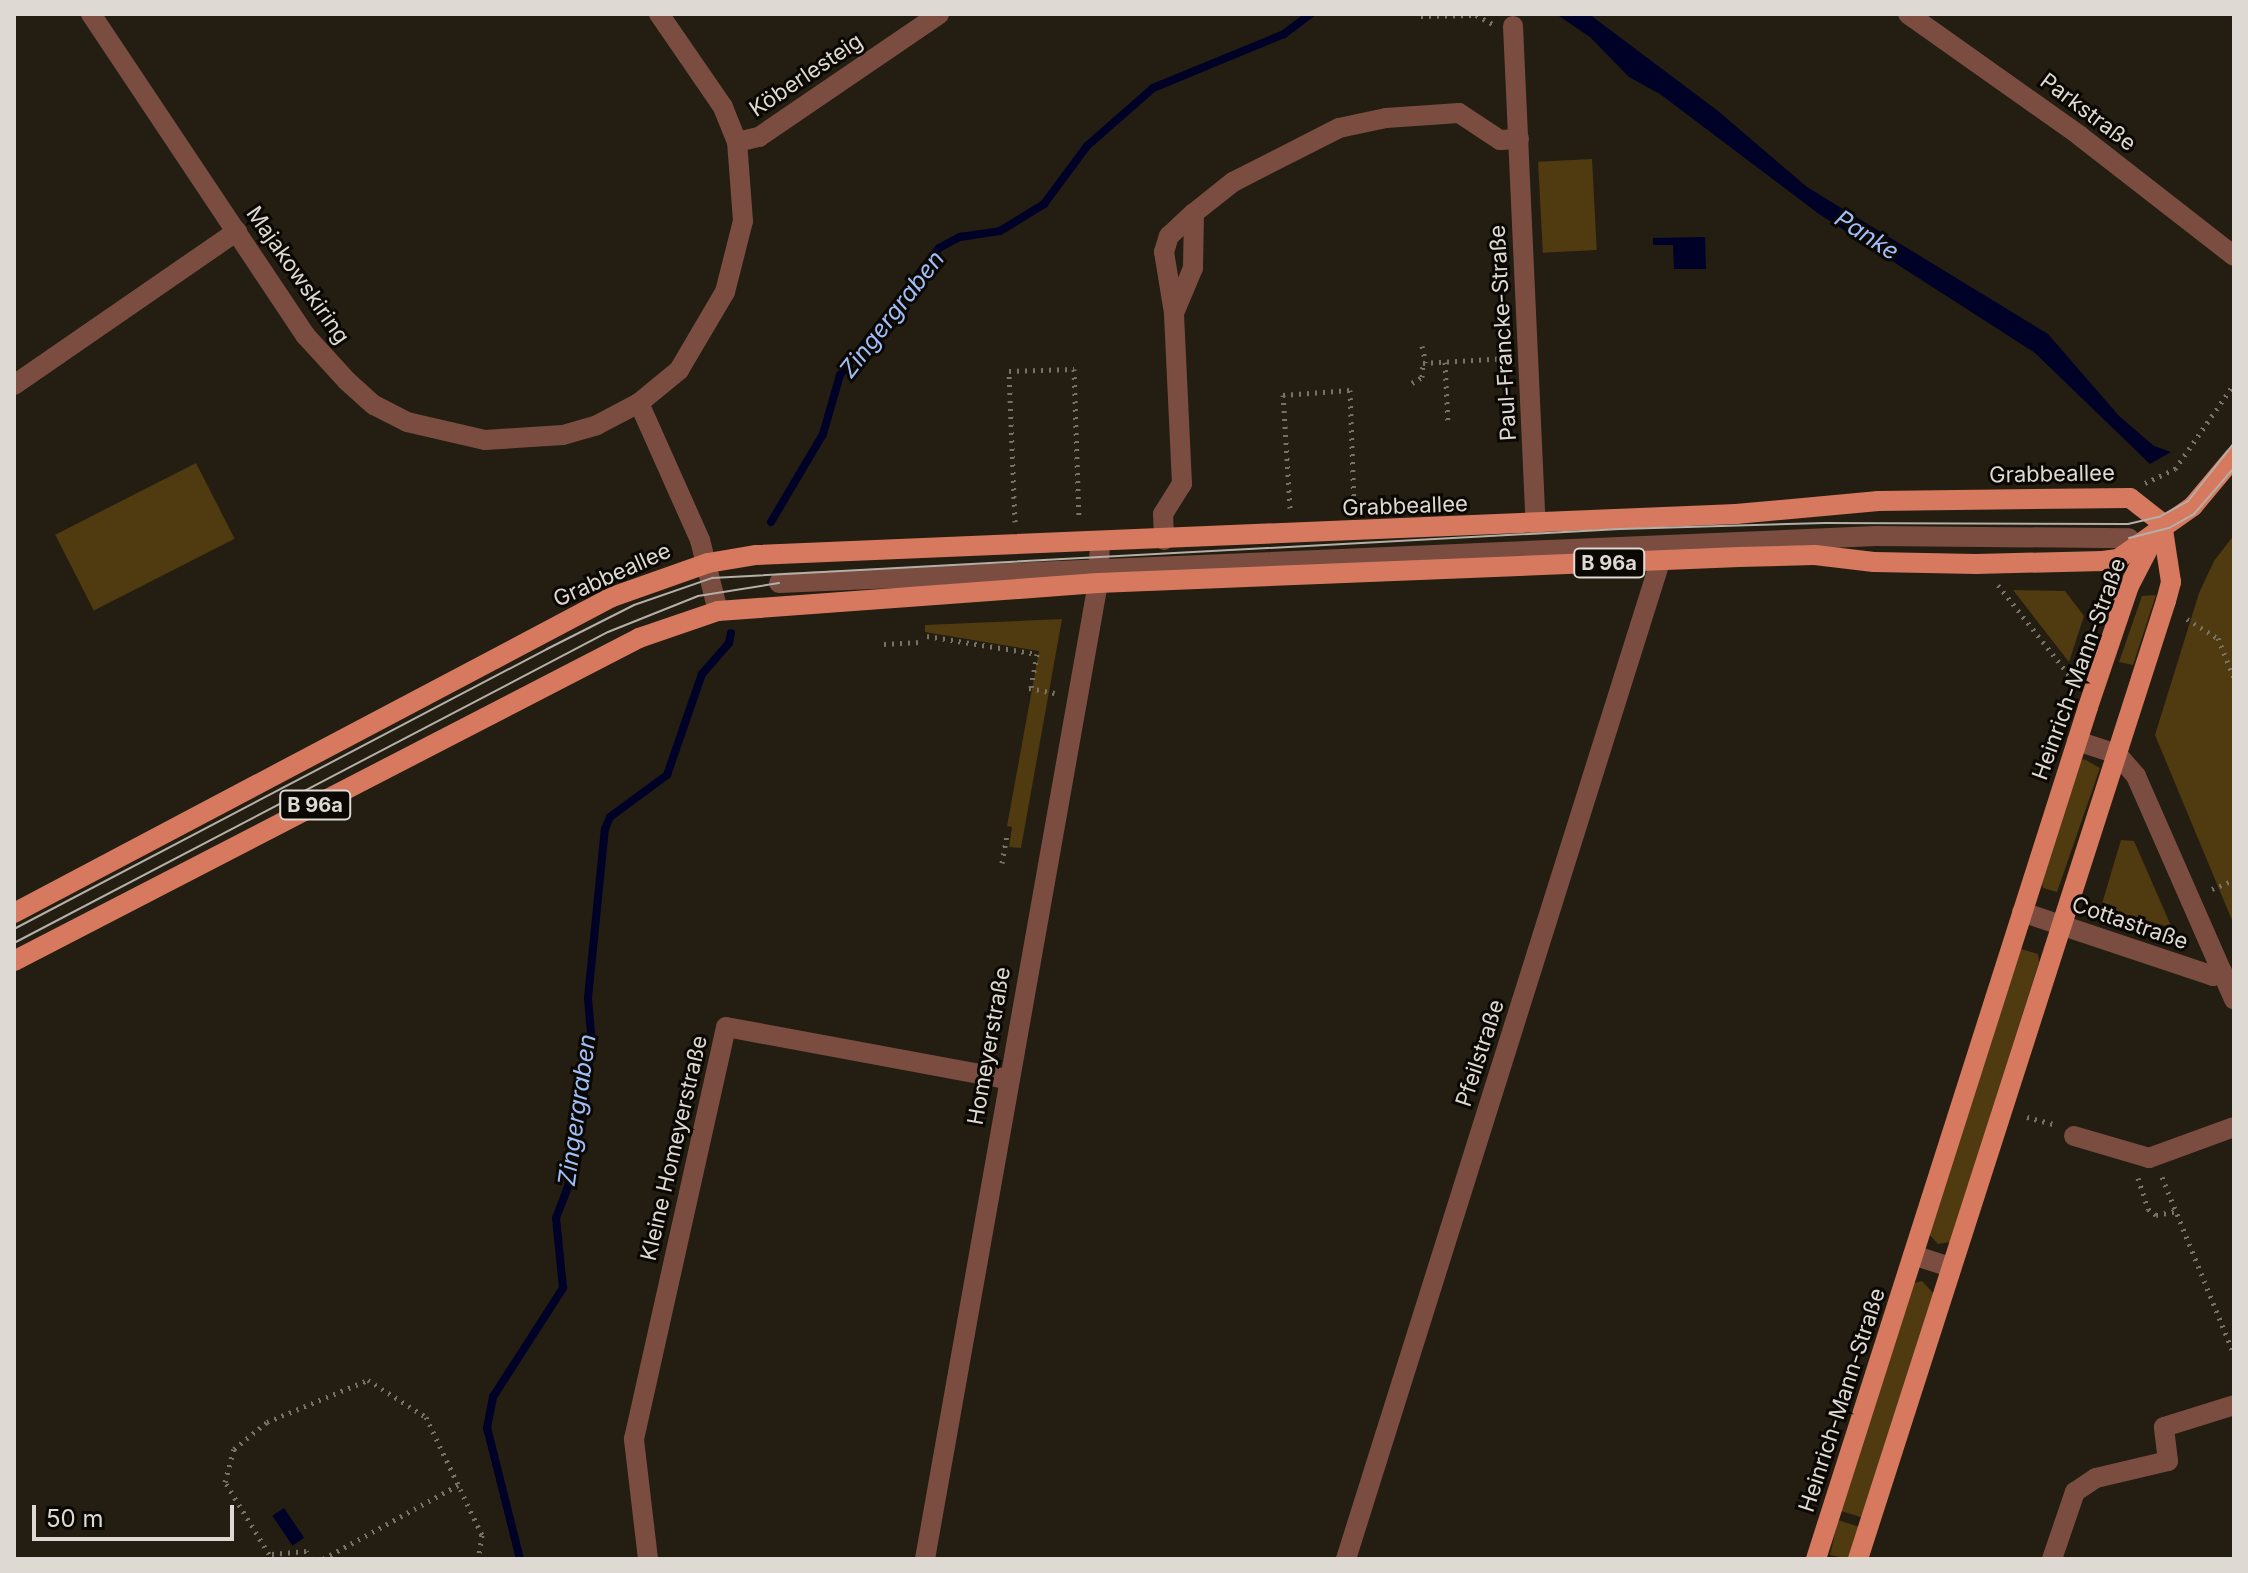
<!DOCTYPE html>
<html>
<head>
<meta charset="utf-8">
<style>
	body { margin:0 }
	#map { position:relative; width:2248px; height:1573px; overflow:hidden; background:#241d11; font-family:Inter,sans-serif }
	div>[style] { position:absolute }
	.green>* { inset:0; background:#503a10; transform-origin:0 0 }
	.water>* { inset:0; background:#000127; transform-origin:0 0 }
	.stream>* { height:8px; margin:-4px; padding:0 4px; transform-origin:4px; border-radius:4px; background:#000127 }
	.path>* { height:5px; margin-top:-2.5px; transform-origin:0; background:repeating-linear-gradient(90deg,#777167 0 2px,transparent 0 8px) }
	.minor>* { height:20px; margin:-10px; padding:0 10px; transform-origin:10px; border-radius:10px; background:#7a4d40 }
	.major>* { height:20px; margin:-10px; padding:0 10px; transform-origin:10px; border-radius:10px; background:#d6795f }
	.tram>* { height:2px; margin:-1px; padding:0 1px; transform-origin:1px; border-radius:1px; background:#b4afa7 }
	span { translate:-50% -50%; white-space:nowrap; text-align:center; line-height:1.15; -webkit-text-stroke:6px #0b0804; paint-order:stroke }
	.shield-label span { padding:2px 6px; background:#0b0804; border:2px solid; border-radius:6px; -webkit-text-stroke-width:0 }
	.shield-label { font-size:20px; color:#ded9d2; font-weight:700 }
	.street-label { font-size:22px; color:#ded9d2 }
	.water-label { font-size:24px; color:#a0befa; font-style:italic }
	.frame { position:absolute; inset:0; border:16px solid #ded9d2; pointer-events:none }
	.scale { position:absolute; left:32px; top:1505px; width:202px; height:36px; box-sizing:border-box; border:4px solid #ded9d2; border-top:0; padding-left:10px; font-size:24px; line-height:28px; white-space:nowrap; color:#ded9d2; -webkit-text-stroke:6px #0b0804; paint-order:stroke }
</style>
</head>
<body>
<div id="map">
	<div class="green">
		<i style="left:1592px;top:159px;width:91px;height:54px;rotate:87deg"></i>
		<i style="left:196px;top:463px;width:85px;height:158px;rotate:63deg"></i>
		<i style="clip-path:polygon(2234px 535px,2234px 925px,2155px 735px,2199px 593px,2214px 561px)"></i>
		<i style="clip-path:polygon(2013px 590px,2065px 591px,2084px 616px,2069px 662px)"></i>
		<i style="clip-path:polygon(2156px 595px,2133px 665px,2119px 662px,2142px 596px)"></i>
		<i style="clip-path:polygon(1062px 619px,1021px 848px,1009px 847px,1012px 827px,1007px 826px,1039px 651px,925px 632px,925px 625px)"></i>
		<i style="clip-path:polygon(2084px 759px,2100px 768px,2057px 892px,2043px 888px,2042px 881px,2078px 762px)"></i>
		<i style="clip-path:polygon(2121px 840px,2134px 841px,2172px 928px,2101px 907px)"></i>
		<i style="clip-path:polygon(2021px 949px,2038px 954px,2039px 962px,1950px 1242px,1938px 1244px,1928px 1233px)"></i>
		<i style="clip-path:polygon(1922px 1281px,1934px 1294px,1864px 1518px,1841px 1511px,1914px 1283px)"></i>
		<i style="clip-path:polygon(1838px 1520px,1860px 1527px,1849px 1559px,1830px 1555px)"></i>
	</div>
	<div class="water">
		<i style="clip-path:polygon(1556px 14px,1589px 14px,1718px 111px,1807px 187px,2048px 334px,2119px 416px,2154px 446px,2171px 452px,2150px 464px,2035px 353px,1819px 214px,1660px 94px,1629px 77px,1590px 37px)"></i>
		<i style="clip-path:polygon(1705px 237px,1706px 269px,1674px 269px,1673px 245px,1653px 245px,1653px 238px)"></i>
		<i style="left:284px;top:1508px;width:36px;height:14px;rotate:56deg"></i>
	</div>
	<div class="stream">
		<i style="left:771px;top:522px;width:102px;rotate:-59.4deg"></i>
		<i style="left:823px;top:434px;width:61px;rotate:-73.9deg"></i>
		<i style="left:840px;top:375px;width:161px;rotate:-52.1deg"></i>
		<i style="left:939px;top:248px;width:24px;rotate:-28deg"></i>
		<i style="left:960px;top:237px;width:40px;rotate:-8.5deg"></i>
		<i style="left:1000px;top:231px;width:52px;rotate:-31.5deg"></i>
		<i style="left:1044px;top:204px;width:72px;rotate:-53.4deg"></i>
		<i style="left:1087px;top:146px;width:88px;rotate:-41.3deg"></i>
		<i style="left:1153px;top:88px;width:142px;rotate:-22.4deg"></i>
		<i style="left:1284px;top:34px;width:34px;rotate:-37deg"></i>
		<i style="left:520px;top:1559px;width:135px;rotate:-104.1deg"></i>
		<i style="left:487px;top:1428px;width:32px;rotate:-79deg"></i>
		<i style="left:493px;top:1397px;width:130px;rotate:-57.3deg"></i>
		<i style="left:563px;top:1288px;width:70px;rotate:-95.7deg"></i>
		<i style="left:556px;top:1218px;width:34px;rotate:-69deg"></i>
		<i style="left:568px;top:1186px;width:144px;rotate:-80.4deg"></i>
		<i style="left:592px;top:1044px;width:46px;rotate:-95deg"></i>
		<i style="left:588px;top:998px;width:170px;rotate:-84.3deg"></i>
		<i style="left:605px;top:829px;width:13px;rotate:-67deg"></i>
		<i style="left:610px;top:817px;width:71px;rotate:-36.4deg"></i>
		<i style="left:667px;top:775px;width:107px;rotate:-70.9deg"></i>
		<i style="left:702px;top:674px;width:41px;rotate:-48.9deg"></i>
		<i style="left:729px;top:643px;width:10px;rotate:-79deg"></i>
	</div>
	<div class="path">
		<i style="left:1421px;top:16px;width:55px;rotate:-1deg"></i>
		<i style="left:1476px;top:15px;width:19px;rotate:28deg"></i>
		<i style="left:1422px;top:346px;width:17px;rotate:77deg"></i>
		<i style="left:1445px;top:362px;width:61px;rotate:87.2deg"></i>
		<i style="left:1412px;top:383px;width:12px;rotate:-31deg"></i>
		<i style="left:1422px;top:377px;width:14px;rotate:-86deg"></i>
		<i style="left:1423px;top:363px;width:85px;rotate:-3.4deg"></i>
		<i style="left:2145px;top:483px;width:33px;rotate:-25deg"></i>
		<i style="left:2175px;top:469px;width:103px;rotate:-55.2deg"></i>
		<i style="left:1290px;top:508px;width:113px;rotate:-93.5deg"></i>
		<i style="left:1283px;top:395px;width:67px;rotate:-4.3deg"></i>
		<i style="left:1350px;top:390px;width:115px;rotate:88deg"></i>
		<i style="left:1015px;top:522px;width:151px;rotate:-92.3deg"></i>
		<i style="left:1009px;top:371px;width:65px;rotate:-1.8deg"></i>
		<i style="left:1074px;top:369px;width:150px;rotate:88.1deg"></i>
		<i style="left:1998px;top:585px;width:115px;rotate:51.7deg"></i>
		<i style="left:2187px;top:619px;width:36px;rotate:32deg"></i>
		<i style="left:2218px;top:638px;width:43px;rotate:68.2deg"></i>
		<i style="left:927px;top:636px;width:111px;rotate:9.3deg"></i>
		<i style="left:1037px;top:654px;width:35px;rotate:100deg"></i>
		<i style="left:884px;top:644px;width:36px;rotate:-3deg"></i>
		<i style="left:1029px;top:688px;width:26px;rotate:11deg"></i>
		<i style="left:1002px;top:863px;width:29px;rotate:-80deg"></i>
		<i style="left:2212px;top:889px;width:24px;rotate:-22deg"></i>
		<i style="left:2027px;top:1117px;width:31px;rotate:15deg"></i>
		<i style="left:2162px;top:1177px;width:191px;rotate:67.9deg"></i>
		<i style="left:2138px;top:1178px;width:33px;rotate:72deg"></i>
		<i style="left:2148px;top:1209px;width:10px;rotate:37deg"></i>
		<i style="left:2156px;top:1215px;width:20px;rotate:-11deg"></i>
		<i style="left:311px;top:1559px;width:9px;rotate:-122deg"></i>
		<i style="left:306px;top:1551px;width:37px;rotate:175deg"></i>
		<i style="left:269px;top:1554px;width:84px;rotate:-121.4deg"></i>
		<i style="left:225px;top:1482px;width:34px;rotate:-75deg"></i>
		<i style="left:234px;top:1449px;width:43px;rotate:-39.3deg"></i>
		<i style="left:267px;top:1422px;width:109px;rotate:-22.6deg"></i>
		<i style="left:368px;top:1380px;width:69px;rotate:32.5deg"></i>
		<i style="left:426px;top:1417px;width:131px;rotate:64.6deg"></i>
		<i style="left:482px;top:1535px;width:24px;rotate:99deg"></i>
		<i style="left:323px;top:1559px;width:154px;rotate:-28.7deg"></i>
	</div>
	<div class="minor">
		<i style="left:91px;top:14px;width:386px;rotate:56.3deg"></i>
		<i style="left:305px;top:335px;width:62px;rotate:47.6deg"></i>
		<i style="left:347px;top:381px;width:36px;rotate:42deg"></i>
		<i style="left:374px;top:405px;width:37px;rotate:27deg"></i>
		<i style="left:407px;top:422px;width:80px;rotate:13deg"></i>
		<i style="left:485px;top:440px;width:78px;rotate:-3.7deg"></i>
		<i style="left:563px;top:435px;width:35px;rotate:-16deg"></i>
		<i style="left:597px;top:425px;width:47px;rotate:-27.6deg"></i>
		<i style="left:639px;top:403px;width:52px;rotate:-39.5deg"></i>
		<i style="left:679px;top:370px;width:91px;rotate:-59.5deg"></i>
		<i style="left:725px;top:292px;width:73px;rotate:-75.8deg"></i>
		<i style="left:743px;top:221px;width:79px;rotate:-94.3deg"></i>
		<i style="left:737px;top:142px;width:38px;rotate:-112deg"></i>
		<i style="left:723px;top:107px;width:113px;rotate:-124.5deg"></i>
		<i style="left:1908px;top:14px;width:211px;rotate:35.3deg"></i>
		<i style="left:2080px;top:136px;width:195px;rotate:37.9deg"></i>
		<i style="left:1513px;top:26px;width:499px;rotate:87.4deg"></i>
		<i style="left:737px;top:142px;width:23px;rotate:-13deg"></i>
		<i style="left:759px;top:137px;width:218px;rotate:-34.3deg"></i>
		<i style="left:1174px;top:313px;width:62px;rotate:-99.3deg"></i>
		<i style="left:1164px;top:252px;width:17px;rotate:-73deg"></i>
		<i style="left:1169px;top:236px;width:34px;rotate:-43deg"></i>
		<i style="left:14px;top:385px;width:271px;rotate:-34.6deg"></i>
		<i style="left:639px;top:403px;width:150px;rotate:66deg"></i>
		<i style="left:700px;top:540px;width:73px;rotate:75.8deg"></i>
		<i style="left:1164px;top:540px;width:26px;rotate:-92deg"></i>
		<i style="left:1163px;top:514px;width:36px;rotate:-58deg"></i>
		<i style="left:1182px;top:484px;width:171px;rotate:-92.7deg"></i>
		<i style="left:1174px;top:313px;width:49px;rotate:-67.1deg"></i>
		<i style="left:1193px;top:268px;width:55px;rotate:-89deg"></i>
		<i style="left:1194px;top:213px;width:50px;rotate:-38.5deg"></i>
		<i style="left:1233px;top:182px;width:119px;rotate:-27deg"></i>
		<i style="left:1339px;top:128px;width:48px;rotate:-12deg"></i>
		<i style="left:1386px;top:118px;width:73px;rotate:-3.9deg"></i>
		<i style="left:1459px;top:113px;width:49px;rotate:33.4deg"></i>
		<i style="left:1500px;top:140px;width:19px;rotate:-3deg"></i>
		<i style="left:779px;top:583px;width:1098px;rotate:-2.45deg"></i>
		<i style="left:1876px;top:536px;width:253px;rotate:0.5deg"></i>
		<i style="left:2077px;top:741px;width:42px;rotate:18deg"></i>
		<i style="left:2117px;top:754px;width:29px;rotate:49deg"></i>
		<i style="left:2136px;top:776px;width:244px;rotate:66.3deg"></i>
		<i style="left:2022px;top:912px;width:201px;rotate:18.5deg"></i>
		<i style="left:2213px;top:976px;width:10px;rotate:-24deg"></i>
		<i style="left:2074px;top:1136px;width:78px;rotate:16.3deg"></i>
		<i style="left:2149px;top:1158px;width:90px;rotate:-20deg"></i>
		<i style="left:1913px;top:1255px;width:40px;rotate:18deg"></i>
		<i style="left:648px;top:1559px;width:121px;rotate:-96.7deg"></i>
		<i style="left:634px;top:1439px;width:422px;rotate:-77.4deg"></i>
		<i style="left:726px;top:1027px;width:286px;rotate:10.5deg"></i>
		<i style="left:925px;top:1559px;width:991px;rotate:-79.95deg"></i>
		<i style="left:1098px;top:583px;width:41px;rotate:-87.2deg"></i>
		<i style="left:1346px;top:1559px;width:1045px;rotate:-72.52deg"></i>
		<i style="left:2052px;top:1559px;width:71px;rotate:-71.1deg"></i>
		<i style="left:2075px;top:1492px;width:25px;rotate:-34deg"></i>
		<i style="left:2096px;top:1478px;width:74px;rotate:-13.3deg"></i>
		<i style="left:2168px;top:1461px;width:34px;rotate:-97deg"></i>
		<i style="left:2164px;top:1427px;width:73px;rotate:-17.4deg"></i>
	</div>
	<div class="major">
		<i style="left:14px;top:913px;width:676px;rotate:-27.85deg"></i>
		<i style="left:612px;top:597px;width:102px;rotate:-19.5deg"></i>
		<i style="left:708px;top:563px;width:49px;rotate:-9.5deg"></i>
		<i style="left:756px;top:555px;width:981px;rotate:-2.4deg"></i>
		<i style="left:1736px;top:514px;width:143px;rotate:-5.2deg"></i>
		<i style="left:1878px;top:501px;width:252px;rotate:-0.7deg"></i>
		<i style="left:2130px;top:498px;width:41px;rotate:38deg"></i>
		<i style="left:14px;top:961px;width:704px;rotate:-27.33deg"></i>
		<i style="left:639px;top:638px;width:83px;rotate:-18.9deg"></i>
		<i style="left:718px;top:611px;width:381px;rotate:-4.2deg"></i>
		<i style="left:1098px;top:583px;width:642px;rotate:-2.32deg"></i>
		<i style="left:1739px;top:557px;width:76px;rotate:-1.5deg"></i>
		<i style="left:1815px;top:555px;width:59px;rotate:6.8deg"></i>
		<i style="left:1874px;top:562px;width:102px;rotate:1.1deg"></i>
		<i style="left:1976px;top:564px;width:127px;rotate:-1.4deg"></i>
		<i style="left:2103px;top:561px;width:15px;rotate:-8deg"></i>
		<i style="left:2118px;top:559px;width:92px;rotate:-35.2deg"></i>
		<i style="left:2193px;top:506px;width:64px;rotate:-50.1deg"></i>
		<i style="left:1816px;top:1559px;width:894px;rotate:-72.29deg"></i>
		<i style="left:2088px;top:707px;width:128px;rotate:-71.3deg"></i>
		<i style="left:2129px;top:586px;width:59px;rotate:-62.6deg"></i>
		<i style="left:1858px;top:1559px;width:1006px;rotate:-72.18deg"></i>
		<i style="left:2166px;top:601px;width:20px;rotate:-75deg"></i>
		<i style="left:2171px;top:582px;width:60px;rotate:-98.7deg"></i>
	</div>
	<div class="tram">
		<i style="left:2129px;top:538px;width:41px;rotate:-14deg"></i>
		<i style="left:2169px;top:528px;width:29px;rotate:-29deg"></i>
		<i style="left:2194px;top:514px;width:61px;rotate:-49deg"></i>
		<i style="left:14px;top:929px;width:602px;rotate:-27.71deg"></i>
		<i style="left:547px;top:649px;width:97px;rotate:-26.8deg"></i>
		<i style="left:634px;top:605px;width:83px;rotate:-19.1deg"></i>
		<i style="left:712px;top:578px;width:909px;rotate:-3.09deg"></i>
		<i style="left:1620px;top:529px;width:205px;rotate:-1.7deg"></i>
		<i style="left:1825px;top:523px;width:303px;rotate:0.2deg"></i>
		<i style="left:2128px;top:524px;width:32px;rotate:-13deg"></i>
		<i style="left:2159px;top:517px;width:33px;rotate:-29deg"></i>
		<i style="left:2188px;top:501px;width:74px;rotate:-51.6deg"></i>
		<i style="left:14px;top:943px;width:670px;rotate:-27.64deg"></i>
		<i style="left:608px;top:632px;width:97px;rotate:-21.8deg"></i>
		<i style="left:698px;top:596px;width:82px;rotate:-9.1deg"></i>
	</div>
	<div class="shield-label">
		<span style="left:1609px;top:563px">B 96a</span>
		<span style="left:315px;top:805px">B 96a</span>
	</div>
	<div class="street-label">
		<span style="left:806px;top:75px;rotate:-34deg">Köberlesteig</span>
		<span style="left:2088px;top:112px;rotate:37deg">Parkstraße</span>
		<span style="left:298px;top:275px;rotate:55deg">Majakowskiring</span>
		<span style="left:1503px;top:333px;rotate:-93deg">Paul-Francke-Straße</span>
		<span style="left:2052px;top:474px;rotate:-1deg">Grabbeallee</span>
		<span style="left:1405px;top:506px;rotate:-2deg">Grabbeallee</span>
		<span style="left:612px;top:575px;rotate:-24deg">Grabbeallee</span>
		<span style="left:2079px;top:669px;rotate:-70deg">Heinrich-Mann-Straße</span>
		<span style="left:2130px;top:923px;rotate:19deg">Cottastraße</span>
		<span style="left:989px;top:1046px;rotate:-80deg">Homeyerstraße</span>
		<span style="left:1480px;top:1053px;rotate:-72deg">Pfeilstraße</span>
		<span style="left:674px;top:1148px;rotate:-77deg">Kleine Homeyerstraße</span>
		<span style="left:1842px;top:1400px;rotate:-72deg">Heinrich-Mann-Straße</span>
	</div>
	<div class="water-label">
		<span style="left:1867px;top:235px;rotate:33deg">Panke</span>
		<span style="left:892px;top:314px;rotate:-52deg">Zingergraben</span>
		<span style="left:577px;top:1110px;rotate:-82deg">Zingergraben</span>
	</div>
	<div class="frame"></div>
	<div class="scale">50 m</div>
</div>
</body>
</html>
